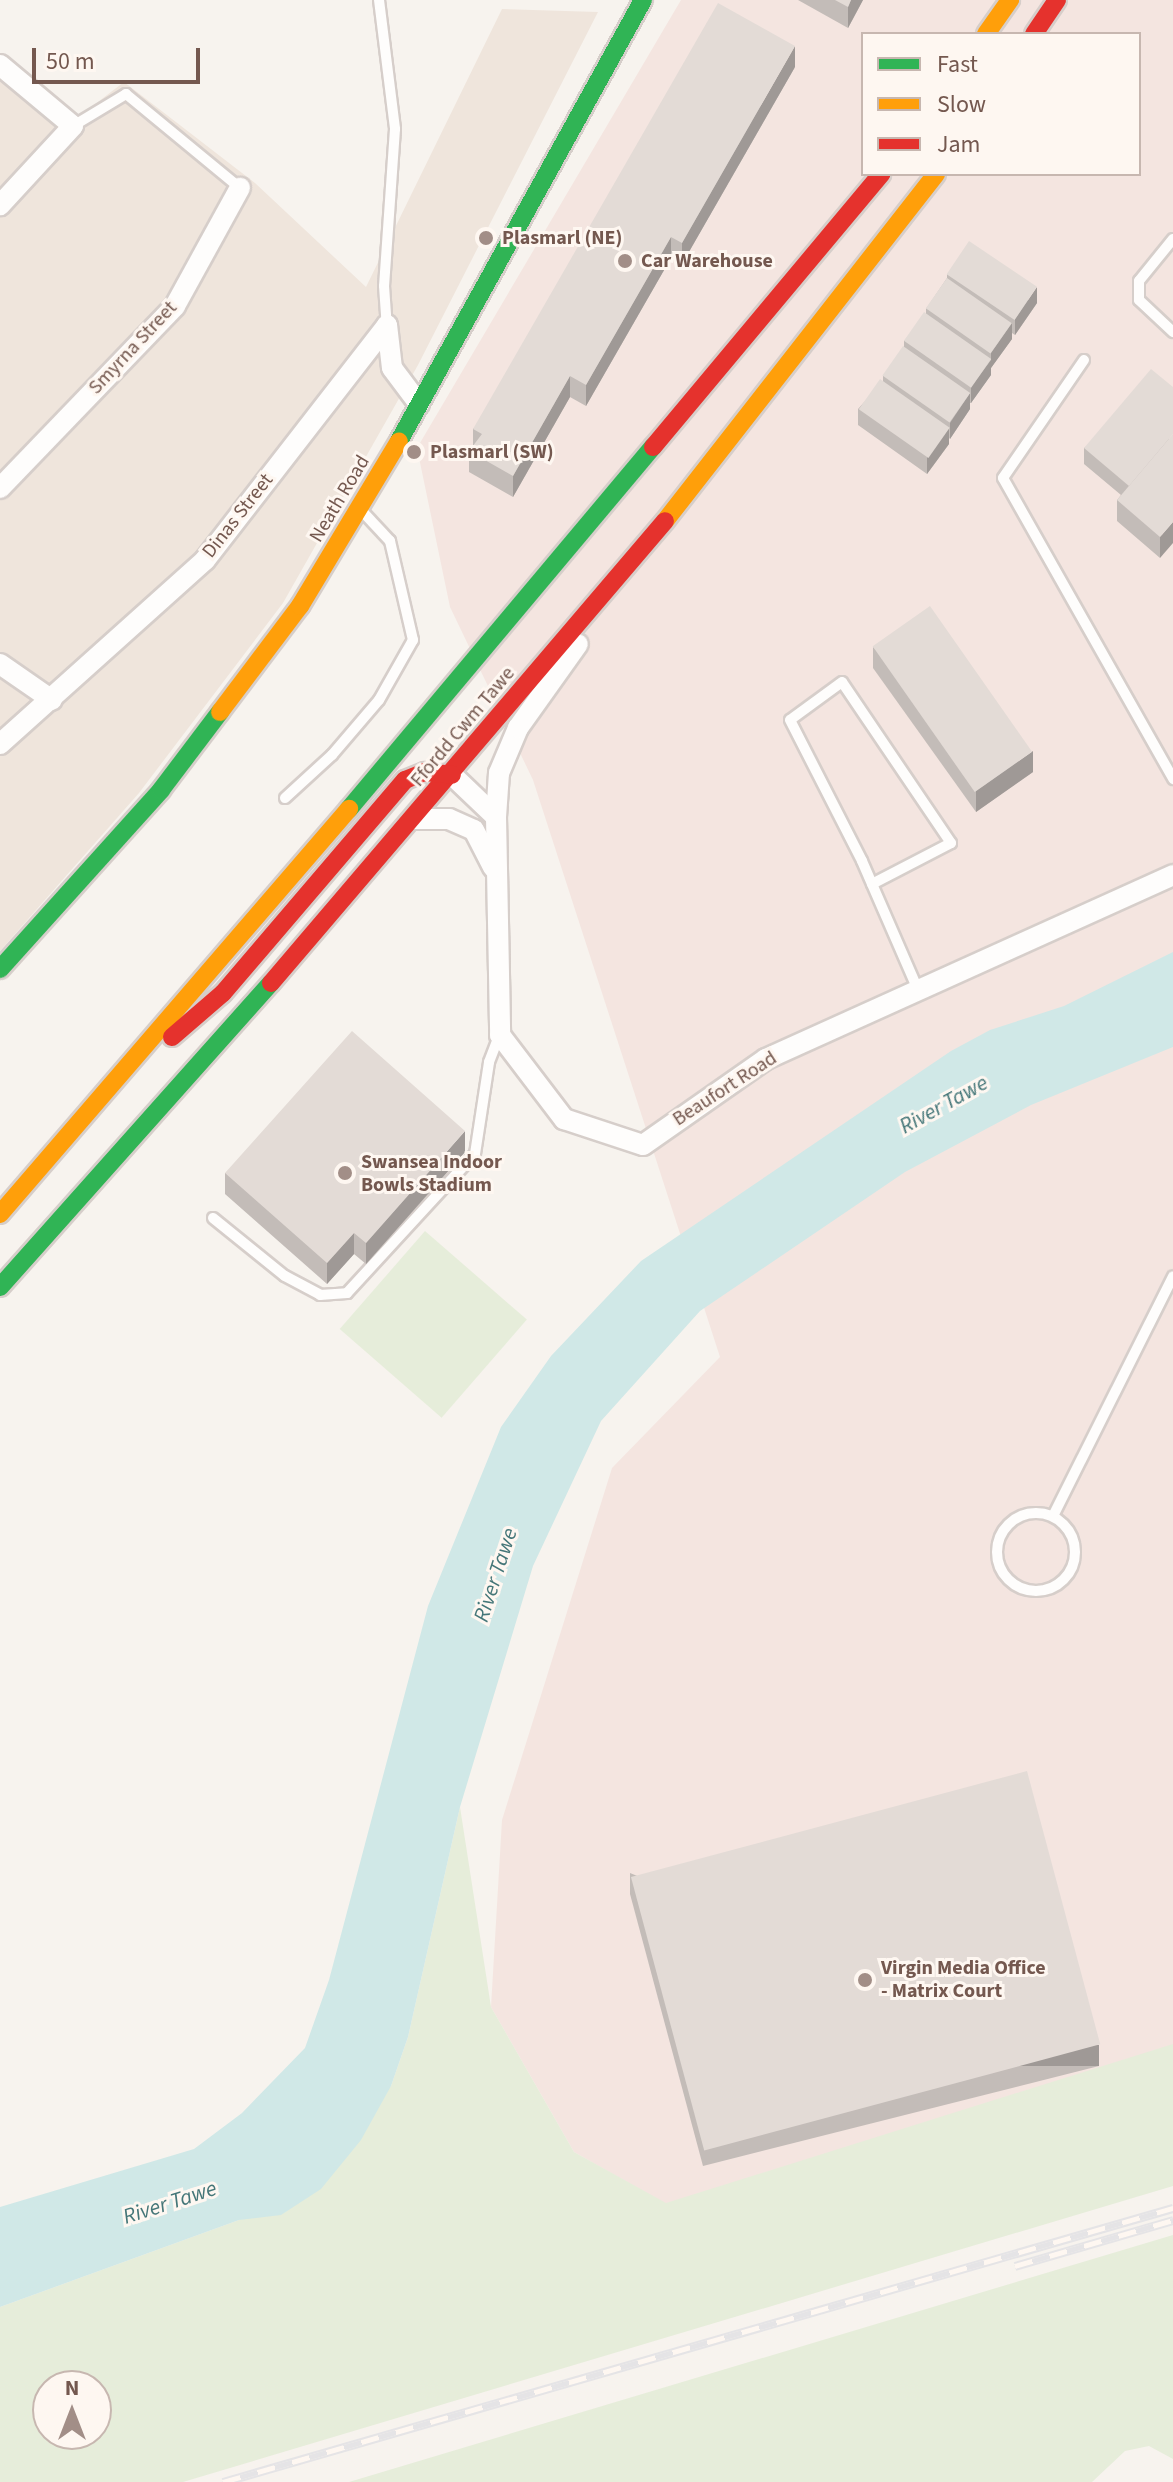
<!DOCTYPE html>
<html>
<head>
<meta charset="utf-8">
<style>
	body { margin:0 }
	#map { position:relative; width:1173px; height:2482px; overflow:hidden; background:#f7f3ee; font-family:"Source Sans 3",sans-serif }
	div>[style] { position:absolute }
	.residential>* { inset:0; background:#efe5dc }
	.commercial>* { inset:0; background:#f4e5e0 }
	.green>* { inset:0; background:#e6edda; transform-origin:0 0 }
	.water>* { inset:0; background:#d0e8e7 }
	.roads { filter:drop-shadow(2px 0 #d6ceca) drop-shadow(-2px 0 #d6ceca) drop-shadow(0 2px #d6ceca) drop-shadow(0 -2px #d6ceca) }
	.lane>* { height:10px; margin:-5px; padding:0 5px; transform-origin:5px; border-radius:5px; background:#fefdfc }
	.lane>.ring { margin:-5px; padding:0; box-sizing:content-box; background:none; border:10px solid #fefdfc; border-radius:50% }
	.street>* { height:20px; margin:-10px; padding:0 10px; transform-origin:10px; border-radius:10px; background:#fefdfc }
	.fast>* { height:18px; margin:-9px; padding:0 9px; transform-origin:9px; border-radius:9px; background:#30b455 }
	.slow>* { height:18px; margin:-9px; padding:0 9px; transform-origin:9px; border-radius:9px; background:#ff9f0a }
	.jam>* { height:18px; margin:-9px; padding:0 9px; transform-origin:9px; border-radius:9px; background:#e5322d }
	.rail>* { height:9px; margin-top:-4.5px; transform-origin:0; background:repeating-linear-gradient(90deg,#fef7f1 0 18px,#e5e4e6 0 36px); box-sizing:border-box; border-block:2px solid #e5e4e6 }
	.wall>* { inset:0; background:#c3bcb8 }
	.shaded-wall>* { inset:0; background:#9f9996; transform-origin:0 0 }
	.building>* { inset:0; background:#e3dbd6; transform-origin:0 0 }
	.dots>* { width:22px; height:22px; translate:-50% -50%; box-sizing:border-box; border:4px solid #fef7f1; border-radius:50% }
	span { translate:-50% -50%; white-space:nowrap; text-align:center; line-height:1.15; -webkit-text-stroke:6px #fef7f1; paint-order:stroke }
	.poi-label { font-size:20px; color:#74584f; font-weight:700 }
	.left { translate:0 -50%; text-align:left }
	.street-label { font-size:20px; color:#74584f }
	.water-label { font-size:22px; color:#447678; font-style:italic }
	.legend { position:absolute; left:861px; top:32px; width:280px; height:144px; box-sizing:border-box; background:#fef7f1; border:2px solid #c7b7b0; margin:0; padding:10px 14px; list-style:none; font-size:24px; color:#74584f }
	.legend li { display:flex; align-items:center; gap:16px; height:40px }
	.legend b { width:40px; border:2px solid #c7b7b0 }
	.north { position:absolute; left:32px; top:2370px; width:80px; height:80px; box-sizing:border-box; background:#fef7f1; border:2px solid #c7b7b0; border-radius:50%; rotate:0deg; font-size:22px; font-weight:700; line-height:32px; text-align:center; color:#74584f }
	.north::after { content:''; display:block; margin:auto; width:28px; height:36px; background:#a28e87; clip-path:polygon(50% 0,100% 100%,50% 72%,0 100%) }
	.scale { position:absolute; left:32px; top:48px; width:168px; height:36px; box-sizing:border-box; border:4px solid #74584f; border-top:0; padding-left:10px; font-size:24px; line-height:28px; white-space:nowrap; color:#74584f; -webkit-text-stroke:6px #fef7f1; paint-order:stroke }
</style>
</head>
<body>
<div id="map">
	<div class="residential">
		<i style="clip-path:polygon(502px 9px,598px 12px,418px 365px,283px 603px,139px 793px,0 951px,0 78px,60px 131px,124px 82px,255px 183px,366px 287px)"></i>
	</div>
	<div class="commercial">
		<i style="clip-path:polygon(evenodd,681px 0,1173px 0,1173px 2057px,666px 2204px,574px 2152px,491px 2007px,502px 1820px,612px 1468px,720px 1357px,533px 780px,450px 607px,417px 448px,681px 0,863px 34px,1139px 34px,1139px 174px,863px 174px,863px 34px)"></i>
	</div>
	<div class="green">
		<i style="left:425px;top:1231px;width:135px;height:130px;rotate:41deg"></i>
		<i style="clip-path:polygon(evenodd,460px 1807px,491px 2007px,574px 2152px,666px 2203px,1173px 2044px,1173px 2186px,183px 2482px,0 2482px,0 2307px,239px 2220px,391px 2086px,408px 2037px,460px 1807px,48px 2386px,96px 2386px,96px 2434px,48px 2434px,48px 2386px)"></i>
		<i style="clip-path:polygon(1173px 2235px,1173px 2459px,1149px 2446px,1125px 2451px,1092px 2482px,349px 2482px)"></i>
	</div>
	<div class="water">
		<i style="clip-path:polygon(1173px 952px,1173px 1047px,1031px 1105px,905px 1172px,700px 1311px,601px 1421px,533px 1566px,460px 1807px,408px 2037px,391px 2086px,361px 2140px,321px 2189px,281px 2215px,239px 2220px,0 2307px,0 2207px,194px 2149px,242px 2113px,305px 2048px,329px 1980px,428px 1606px,501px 1427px,551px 1356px,641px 1261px,951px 1051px,990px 1030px,1064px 1006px)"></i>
	</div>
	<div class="roads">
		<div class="lane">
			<i style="left:379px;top:0;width:130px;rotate:82.9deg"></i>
			<i style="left:395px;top:129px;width:157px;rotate:94deg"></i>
			<i style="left:384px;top:286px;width:39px;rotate:86deg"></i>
			<i style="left:73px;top:126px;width:62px;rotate:-31.1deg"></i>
			<i style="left:126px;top:94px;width:148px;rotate:39.5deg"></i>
			<i style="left:1173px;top:239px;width:54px;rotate:129deg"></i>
			<i style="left:1139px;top:281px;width:19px;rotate:90deg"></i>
			<i style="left:1139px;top:300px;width:47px;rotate:43.3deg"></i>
			<i style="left:1084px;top:360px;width:143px;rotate:124.5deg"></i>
			<i style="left:1003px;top:478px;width:346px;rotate:60.5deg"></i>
			<i style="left:285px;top:798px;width:64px;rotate:-42.5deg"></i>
			<i style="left:332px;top:755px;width:72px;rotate:-49.5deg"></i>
			<i style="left:379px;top:700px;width:69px;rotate:-60.5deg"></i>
			<i style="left:413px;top:640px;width:102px;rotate:-103.1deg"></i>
			<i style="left:390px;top:541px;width:40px;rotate:-133deg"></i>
			<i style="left:872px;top:884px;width:89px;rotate:-27.4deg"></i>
			<i style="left:951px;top:843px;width:194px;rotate:-124.1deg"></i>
			<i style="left:842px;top:682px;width:64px;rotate:143.8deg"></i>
			<i style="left:790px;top:720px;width:158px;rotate:62.9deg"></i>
			<i style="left:862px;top:861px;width:141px;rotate:66.5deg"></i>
			<i style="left:213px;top:1218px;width:92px;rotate:38.9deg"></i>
			<i style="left:285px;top:1276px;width:40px;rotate:28deg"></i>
			<i style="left:320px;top:1295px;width:27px;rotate:-4deg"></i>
			<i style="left:347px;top:1293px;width:189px;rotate:-47.4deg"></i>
			<i style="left:475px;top:1154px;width:93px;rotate:-81.3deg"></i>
			<i style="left:489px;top:1062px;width:28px;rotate:-69deg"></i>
			<i class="ring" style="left:997px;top:1513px;width:68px;height:68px"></i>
			<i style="left:1053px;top:1516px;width:268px;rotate:-63.4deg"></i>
		</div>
		<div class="street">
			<i style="left:0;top:65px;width:95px;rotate:39.9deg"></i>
			<i style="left:73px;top:126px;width:108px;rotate:132.7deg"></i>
			<i style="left:0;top:488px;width:252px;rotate:-46.1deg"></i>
			<i style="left:175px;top:306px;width:135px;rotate:-61.2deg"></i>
			<i style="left:0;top:664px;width:63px;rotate:34.7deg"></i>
			<i style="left:0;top:744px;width:275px;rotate:-41.9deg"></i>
			<i style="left:205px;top:560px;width:297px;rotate:-52.2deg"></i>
			<i style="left:387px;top:325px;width:43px;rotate:83.4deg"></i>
			<i style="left:392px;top:368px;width:45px;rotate:53.1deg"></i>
			<i style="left:452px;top:775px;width:61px;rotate:43.7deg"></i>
			<i style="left:496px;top:817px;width:218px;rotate:88.9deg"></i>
			<i style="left:500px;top:1035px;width:106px;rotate:52.7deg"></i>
			<i style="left:564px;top:1119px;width:83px;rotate:18.2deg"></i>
			<i style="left:643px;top:1145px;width:150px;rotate:-35deg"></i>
			<i style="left:766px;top:1059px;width:447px;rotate:-24.3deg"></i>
			<i style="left:496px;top:817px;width:44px;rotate:-86.1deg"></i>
			<i style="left:499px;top:773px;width:49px;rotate:-67.1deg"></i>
			<i style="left:518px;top:728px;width:103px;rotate:-54.5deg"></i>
			<i style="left:414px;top:819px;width:35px"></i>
			<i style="left:449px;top:819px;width:27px;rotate:24deg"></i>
			<i style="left:474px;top:830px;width:42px;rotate:62.8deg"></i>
		</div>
		<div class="fast">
			<i style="left:399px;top:441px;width:504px;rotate:-61.04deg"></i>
			<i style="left:349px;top:809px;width:473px;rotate:-50deg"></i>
			<i style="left:0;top:969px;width:241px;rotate:-48deg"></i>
			<i style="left:161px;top:790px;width:98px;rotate:-52.9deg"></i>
			<i style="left:0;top:1287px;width:407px;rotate:-48.3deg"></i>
		</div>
		<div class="slow">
			<i style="left:986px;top:34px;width:42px;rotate:-54.8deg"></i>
			<i style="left:665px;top:521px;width:440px;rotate:-52deg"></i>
			<i style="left:220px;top:712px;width:133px;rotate:-53deg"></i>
			<i style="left:300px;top:606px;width:192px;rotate:-59deg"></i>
			<i style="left:0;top:1214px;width:535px;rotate:-49.25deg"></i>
		</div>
		<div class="jam">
			<i style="left:1034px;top:34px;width:41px;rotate:-55.9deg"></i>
			<i style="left:653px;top:447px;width:356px;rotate:-50.1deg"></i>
			<i style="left:271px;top:983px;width:607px;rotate:-49.54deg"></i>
			<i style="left:172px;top:1037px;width:67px;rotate:-40.8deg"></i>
			<i style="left:223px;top:993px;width:280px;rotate:-49.5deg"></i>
			<i style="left:405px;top:780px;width:22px;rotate:-22deg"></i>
			<i style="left:425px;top:772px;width:27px;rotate:6deg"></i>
		</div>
	</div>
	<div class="rail">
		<i style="left:1015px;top:2266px;width:165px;rotate:-16.2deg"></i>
		<i style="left:223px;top:2482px;width:989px;rotate:-16.09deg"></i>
	</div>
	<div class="wall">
		<i style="clip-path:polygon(798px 0,863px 0,848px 28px)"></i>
		<i style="clip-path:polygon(795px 67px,682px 264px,671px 258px,586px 406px,570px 397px,513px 497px,469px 472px,469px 451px,473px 446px,473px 429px)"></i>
		<i style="clip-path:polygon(947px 274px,1037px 303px,1015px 335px,1012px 333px,1012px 339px,991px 368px,991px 375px,971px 403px,970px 403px,970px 409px,950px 439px,949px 438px,949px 444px,927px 474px,858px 425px,858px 409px,883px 381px,883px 376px,904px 347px,904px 341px,926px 314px,926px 309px,947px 278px)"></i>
		<i style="clip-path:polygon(1173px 387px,1160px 558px,1117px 521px,1117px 500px,1121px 495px,1084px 464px,1084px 448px)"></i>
		<i style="clip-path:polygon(873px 647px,1033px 772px,976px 812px,873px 668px)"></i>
		<i style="clip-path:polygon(465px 1152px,366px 1264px,354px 1254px,327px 1284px,225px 1194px,225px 1173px)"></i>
		<i style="clip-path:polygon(630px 1873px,1099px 2066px,703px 2166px,630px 1894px)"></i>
	</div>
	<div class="shaded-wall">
		<i style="clip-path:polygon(851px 0,863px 0,848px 28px,848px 7px)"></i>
		<i style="clip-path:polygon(795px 46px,795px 67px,682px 264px,682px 243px)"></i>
		<i style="clip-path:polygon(671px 237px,671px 258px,586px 406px,586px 385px)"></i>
		<i style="clip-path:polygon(1037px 287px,1037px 303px,1015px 335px,1015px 319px)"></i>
		<i style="clip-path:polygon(1012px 323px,1012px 339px,991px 368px,991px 375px,971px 403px,971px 387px,991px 360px,991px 353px)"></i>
		<i style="clip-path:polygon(570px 376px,570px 397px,513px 497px,513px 476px)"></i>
		<i style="clip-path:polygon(970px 393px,970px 409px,950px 439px,950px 423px)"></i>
		<i style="clip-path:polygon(949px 428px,949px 444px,927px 474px,927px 458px)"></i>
		<i style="clip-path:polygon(1173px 522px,1173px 543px,1160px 558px,1160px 537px)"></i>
		<i style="clip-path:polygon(1033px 751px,1033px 772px,976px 812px,976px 791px)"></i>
		<i style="clip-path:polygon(465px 1131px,465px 1152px,366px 1264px,366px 1243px)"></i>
		<i style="clip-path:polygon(354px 1233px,354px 1254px,327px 1284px,327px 1263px)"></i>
		<i style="left:1099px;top:2045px;width:21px;height:408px;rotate:90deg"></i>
	</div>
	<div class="building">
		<i style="clip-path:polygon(835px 0,851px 0,848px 7px)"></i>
		<i style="clip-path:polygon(718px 3px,795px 46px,682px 243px,671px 237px,586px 385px,570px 376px,513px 476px,469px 451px,482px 434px,473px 429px)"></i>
		<i style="left:969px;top:241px;width:82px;height:40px;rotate:34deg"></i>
		<i style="left:947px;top:278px;width:79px;height:37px;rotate:35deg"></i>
		<i style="left:924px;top:312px;width:82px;height:35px;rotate:35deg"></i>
		<i style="left:903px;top:346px;width:82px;height:36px;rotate:35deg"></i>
		<i style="clip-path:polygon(1151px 369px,1173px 387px,1173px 434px,1129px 486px,1084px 448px)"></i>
		<i style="left:880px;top:379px;width:85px;height:37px;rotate:35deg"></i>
		<i style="clip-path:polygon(1173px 434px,1173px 522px,1160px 537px,1117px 500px)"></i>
		<i style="left:930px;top:606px;width:178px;height:70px;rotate:55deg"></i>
		<i style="clip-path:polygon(352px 1031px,465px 1131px,366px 1243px,354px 1233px,327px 1263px,225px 1173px)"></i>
		<i style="left:1027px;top:1771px;width:283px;height:410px;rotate:75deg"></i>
	</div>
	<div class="dots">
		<i style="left:486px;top:238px;background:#a28e87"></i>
		<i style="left:625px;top:261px;background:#a28e87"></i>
		<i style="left:414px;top:452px;background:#a28e87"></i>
		<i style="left:345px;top:1173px;background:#a28e87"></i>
		<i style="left:865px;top:1980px;background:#a28e87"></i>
	</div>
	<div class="poi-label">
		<span class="left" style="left:502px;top:238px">Plasmarl (NE)</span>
		<span class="left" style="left:641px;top:261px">Car Warehouse</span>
		<span class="left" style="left:430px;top:452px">Plasmarl (SW)</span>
		<span class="left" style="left:361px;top:1174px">Swansea Indoor<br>Bowls Stadium</span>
		<span class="left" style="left:881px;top:1980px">Virgin Media Office<br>- Matrix Court</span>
	</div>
	<div class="street-label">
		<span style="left:133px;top:348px;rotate:-47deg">Smyrna Street</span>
		<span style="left:340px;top:499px;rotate:-59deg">Neath Road</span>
		<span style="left:238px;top:516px;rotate:-52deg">Dinas Street</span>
		<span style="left:463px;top:727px;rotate:-50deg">Ffordd Cwm Tawe</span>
		<span style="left:725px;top:1089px;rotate:-33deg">Beaufort Road</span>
	</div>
	<div class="water-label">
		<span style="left:944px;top:1105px;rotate:-29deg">River Tawe</span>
		<span style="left:496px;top:1575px;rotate:-72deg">River Tawe</span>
		<span style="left:170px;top:2203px;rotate:-18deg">River Tawe</span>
	</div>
	<ul class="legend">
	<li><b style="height:10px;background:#30b455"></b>Fast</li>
	<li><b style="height:10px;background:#ff9f0a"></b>Slow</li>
	<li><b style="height:10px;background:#e5322d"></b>Jam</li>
	</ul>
	<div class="north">N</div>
	<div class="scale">50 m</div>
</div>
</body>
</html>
